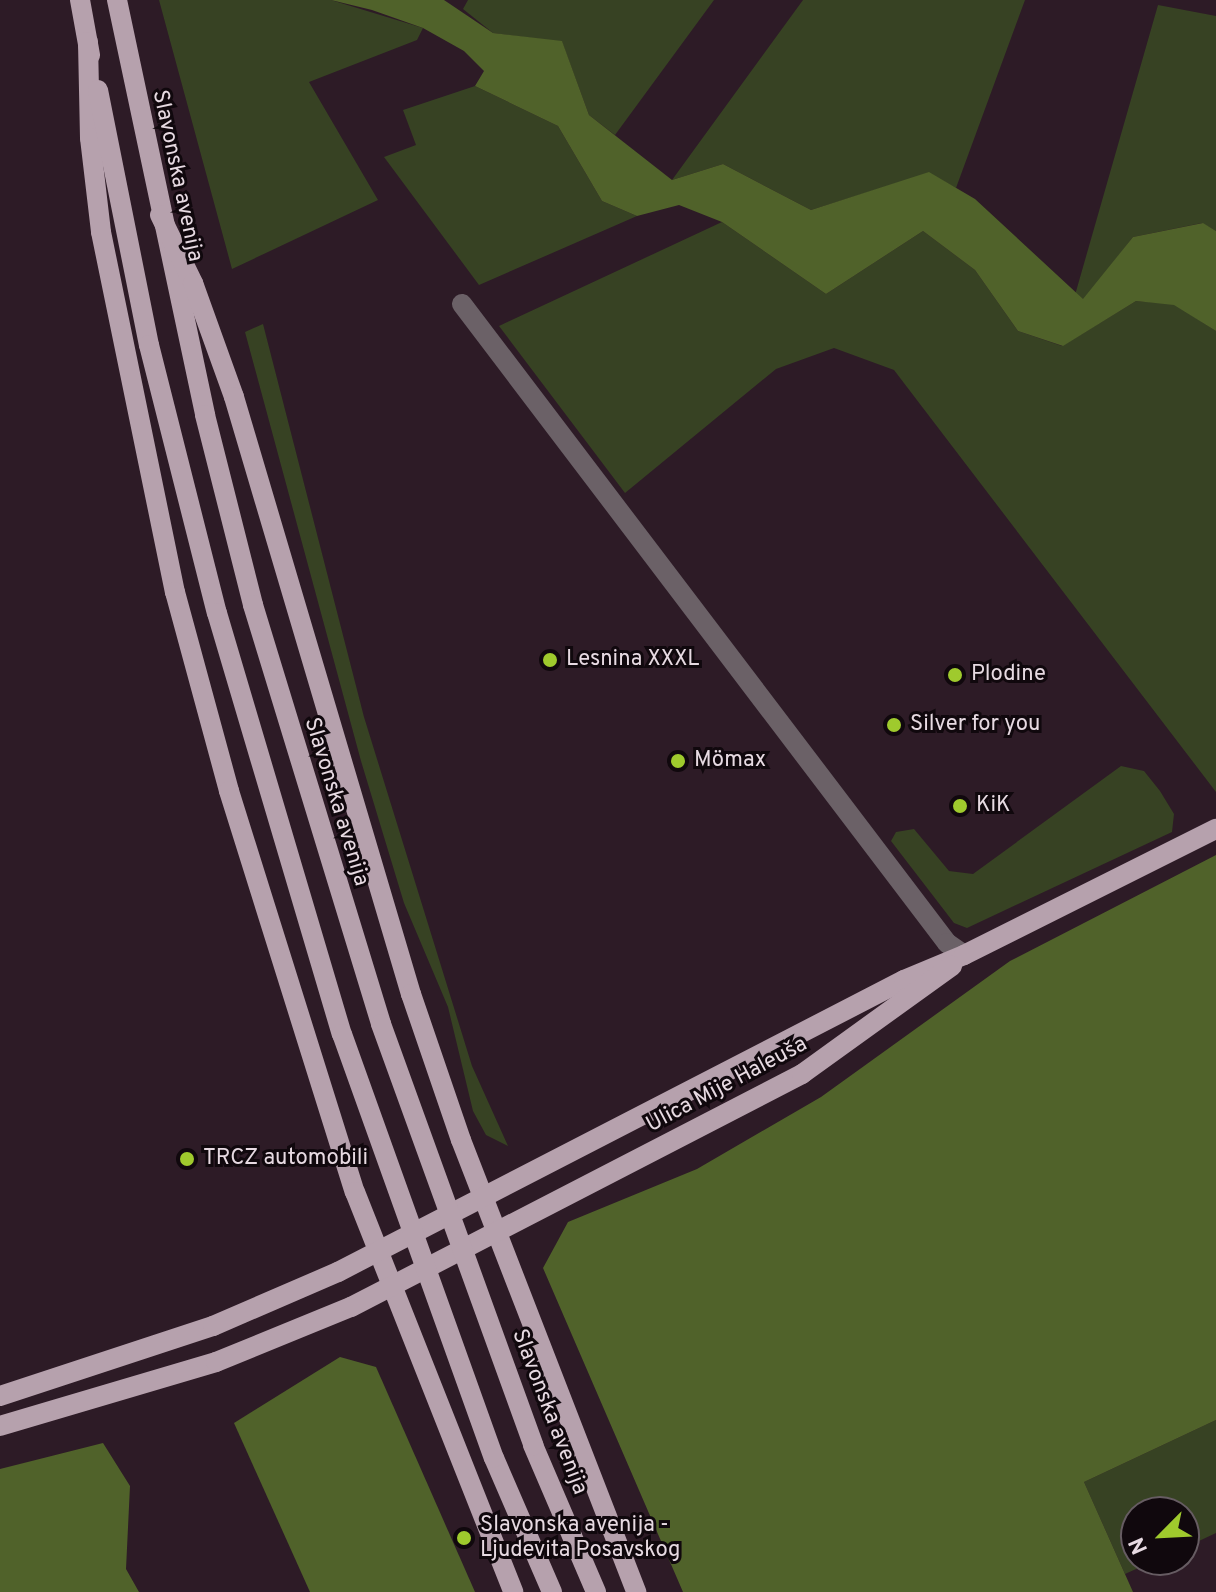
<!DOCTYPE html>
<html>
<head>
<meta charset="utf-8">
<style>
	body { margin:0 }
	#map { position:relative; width:1216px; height:1592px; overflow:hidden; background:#2d1b26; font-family:Overpass,sans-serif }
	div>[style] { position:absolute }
	.green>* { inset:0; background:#374223 }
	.forest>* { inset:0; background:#50622a }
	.minor>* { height:20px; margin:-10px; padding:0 10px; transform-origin:10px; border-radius:10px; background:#6b6167 }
	.major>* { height:20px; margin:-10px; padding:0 10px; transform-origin:10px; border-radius:10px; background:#b6a1ad }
	.major-bridge>* { height:20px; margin:-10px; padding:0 10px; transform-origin:10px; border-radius:10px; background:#b6a1ad }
	.dots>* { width:22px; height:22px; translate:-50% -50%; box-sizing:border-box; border:4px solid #10080d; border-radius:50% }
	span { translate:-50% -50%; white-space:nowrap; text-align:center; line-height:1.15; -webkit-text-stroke:6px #10080d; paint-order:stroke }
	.street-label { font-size:22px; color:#e7dae2 }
	.poi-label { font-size:22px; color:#e7dae2 }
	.left { translate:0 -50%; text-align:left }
	.north { position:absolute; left:1120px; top:1496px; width:80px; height:80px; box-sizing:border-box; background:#10080d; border:2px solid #665c62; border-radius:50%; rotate:246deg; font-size:22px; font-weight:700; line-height:32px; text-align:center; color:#e7dae2 }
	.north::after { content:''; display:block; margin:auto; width:28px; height:36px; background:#9fca2d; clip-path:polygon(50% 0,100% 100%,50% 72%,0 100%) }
</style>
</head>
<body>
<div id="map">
	<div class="green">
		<i style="clip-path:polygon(159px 0,331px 0,423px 28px,417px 40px,309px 82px,378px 200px,232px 269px)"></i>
		<i style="clip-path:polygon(468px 0,714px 0,615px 135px,589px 115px,562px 42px,493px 33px,463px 9px)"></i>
		<i style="clip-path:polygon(803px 0,1025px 0,956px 188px,929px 173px,811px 210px,723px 164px,672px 180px)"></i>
		<i style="clip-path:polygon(1158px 5px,1216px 16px,1216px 231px,1202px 223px,1133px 237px,1084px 300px,1075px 295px)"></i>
		<i style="clip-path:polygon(475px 86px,558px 126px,602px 201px,637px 216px,479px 285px,384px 157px,416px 145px,403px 110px)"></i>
		<i style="clip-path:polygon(722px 222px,826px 294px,923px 231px,975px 270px,1018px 331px,1062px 346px,1136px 301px,1174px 304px,1216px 331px,1216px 792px,894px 370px,834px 348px,776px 369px,625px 493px,499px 326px)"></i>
		<i style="clip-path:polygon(263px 324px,364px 717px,472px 1066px,508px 1146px,486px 1135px,473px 1111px,448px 1007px,404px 903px,361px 761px,245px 332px)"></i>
		<i style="clip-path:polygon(1121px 766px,1144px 771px,1160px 791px,1174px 814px,1172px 832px,967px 928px,954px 923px,891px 841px,896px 832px,914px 829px,949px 871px,973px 874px)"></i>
		<i style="clip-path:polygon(1216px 1420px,1216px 1533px,1184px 1548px,1184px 1512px,1136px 1512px,1136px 1560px,1156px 1560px,1125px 1574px,1084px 1482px)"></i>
	</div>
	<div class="forest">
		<i style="clip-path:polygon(290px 0,444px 0,493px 33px,562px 41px,589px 115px,672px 180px,723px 164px,811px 210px,929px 172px,975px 199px,1083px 299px,1133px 237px,1203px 223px,1216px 231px,1216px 331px,1174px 305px,1136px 301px,1063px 346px,1018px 331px,975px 270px,923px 231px,826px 294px,722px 222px,679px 205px,637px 216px,602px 201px,558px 126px,475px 86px,484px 71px,464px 51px,423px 28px,372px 10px,331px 0)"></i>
		<i style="clip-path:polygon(1216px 855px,1216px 1420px,1084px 1482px,1133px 1592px,683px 1592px,543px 1268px,568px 1222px,697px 1169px,821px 1097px,1010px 961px)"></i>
		<i style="clip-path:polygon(340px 1357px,376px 1367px,475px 1592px,310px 1592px,234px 1423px)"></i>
		<i style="clip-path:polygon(103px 1443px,130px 1486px,126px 1569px,139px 1592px,0 1592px,0 1469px)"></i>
	</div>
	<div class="minor">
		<i style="left:462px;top:304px;width:802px;rotate:52.8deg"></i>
		<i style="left:947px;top:943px;width:21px;rotate:35deg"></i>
	</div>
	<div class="major">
		<i style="left:80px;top:0;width:56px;rotate:79.7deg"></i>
		<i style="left:117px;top:0;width:424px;rotate:78deg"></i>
		<i style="left:205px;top:415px;width:196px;rotate:75.8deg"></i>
		<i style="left:253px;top:605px;width:438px;rotate:73deg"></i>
		<i style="left:88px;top:42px;width:96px;rotate:88.8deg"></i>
		<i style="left:90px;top:138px;width:95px;rotate:83.3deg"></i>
		<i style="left:101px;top:232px;width:368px;rotate:78.4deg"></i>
		<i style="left:175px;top:592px;width:206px;rotate:74.8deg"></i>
		<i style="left:229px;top:791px;width:420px;rotate:72.6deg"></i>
		<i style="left:355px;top:1192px;width:430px;rotate:68.4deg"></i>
		<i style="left:98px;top:90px;width:260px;rotate:78.7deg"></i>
		<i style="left:149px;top:345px;width:276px;rotate:75.8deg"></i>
		<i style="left:217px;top:613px;width:439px;rotate:73.5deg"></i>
		<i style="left:160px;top:215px;width:76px;rotate:64.1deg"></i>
		<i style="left:193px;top:283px;width:121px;rotate:70.2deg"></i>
		<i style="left:234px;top:397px;width:623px;rotate:73.49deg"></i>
		<i style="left:411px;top:994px;width:154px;rotate:71.1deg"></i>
		<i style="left:461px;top:1140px;width:485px;rotate:68.8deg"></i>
		<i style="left:0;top:1396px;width:224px;rotate:-18.2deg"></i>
		<i style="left:213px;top:1326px;width:136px;rotate:-23.4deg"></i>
		<i style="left:338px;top:1272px;width:637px;rotate:-27.29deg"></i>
		<i style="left:904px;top:980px;width:65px;rotate:-22.6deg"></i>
		<i style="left:964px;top:955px;width:282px;rotate:-26.6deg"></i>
		<i style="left:0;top:1426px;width:225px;rotate:-16.5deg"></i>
		<i style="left:216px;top:1362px;width:146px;rotate:-22.2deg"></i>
		<i style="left:351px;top:1307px;width:508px;rotate:-27.32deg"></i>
		<i style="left:802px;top:1074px;width:185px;rotate:-35.8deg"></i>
		<i style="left:533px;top:1445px;width:160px;rotate:66.8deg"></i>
		<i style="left:494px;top:1458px;width:146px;rotate:66.6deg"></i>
	</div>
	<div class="major-bridge">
		<i style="left:381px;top:1024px;width:448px;rotate:70.1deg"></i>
		<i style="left:342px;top:1034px;width:450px;rotate:70.3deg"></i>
	</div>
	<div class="dots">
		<i style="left:550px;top:660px;background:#9fca2d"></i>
		<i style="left:955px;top:675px;background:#9fca2d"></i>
		<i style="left:894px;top:725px;background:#9fca2d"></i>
		<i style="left:678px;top:761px;background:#9fca2d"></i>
		<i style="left:960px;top:806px;background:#9fca2d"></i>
		<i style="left:187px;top:1159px;background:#9fca2d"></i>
		<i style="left:464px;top:1538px;background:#9fca2d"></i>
	</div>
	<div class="street-label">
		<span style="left:177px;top:176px;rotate:78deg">Slavonska avenija</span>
		<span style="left:336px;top:802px;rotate:73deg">Slavonska avenija</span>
		<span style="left:727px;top:1085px;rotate:-28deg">Ulica Mije Haleuša</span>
		<span style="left:549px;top:1412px;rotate:69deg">Slavonska avenija</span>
	</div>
	<div class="poi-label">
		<span class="left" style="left:566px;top:660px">Lesnina XXXL</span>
		<span class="left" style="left:971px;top:675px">Plodine</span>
		<span class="left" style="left:910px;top:725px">Silver for you</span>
		<span class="left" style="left:694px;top:761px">Mömax</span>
		<span class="left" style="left:976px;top:806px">KiK</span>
		<span class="left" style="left:203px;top:1159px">TRCZ automobili</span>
		<span class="left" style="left:480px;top:1538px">Slavonska avenija -<br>Ljudevita Posavskog</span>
	</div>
	<div class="north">N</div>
</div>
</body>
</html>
